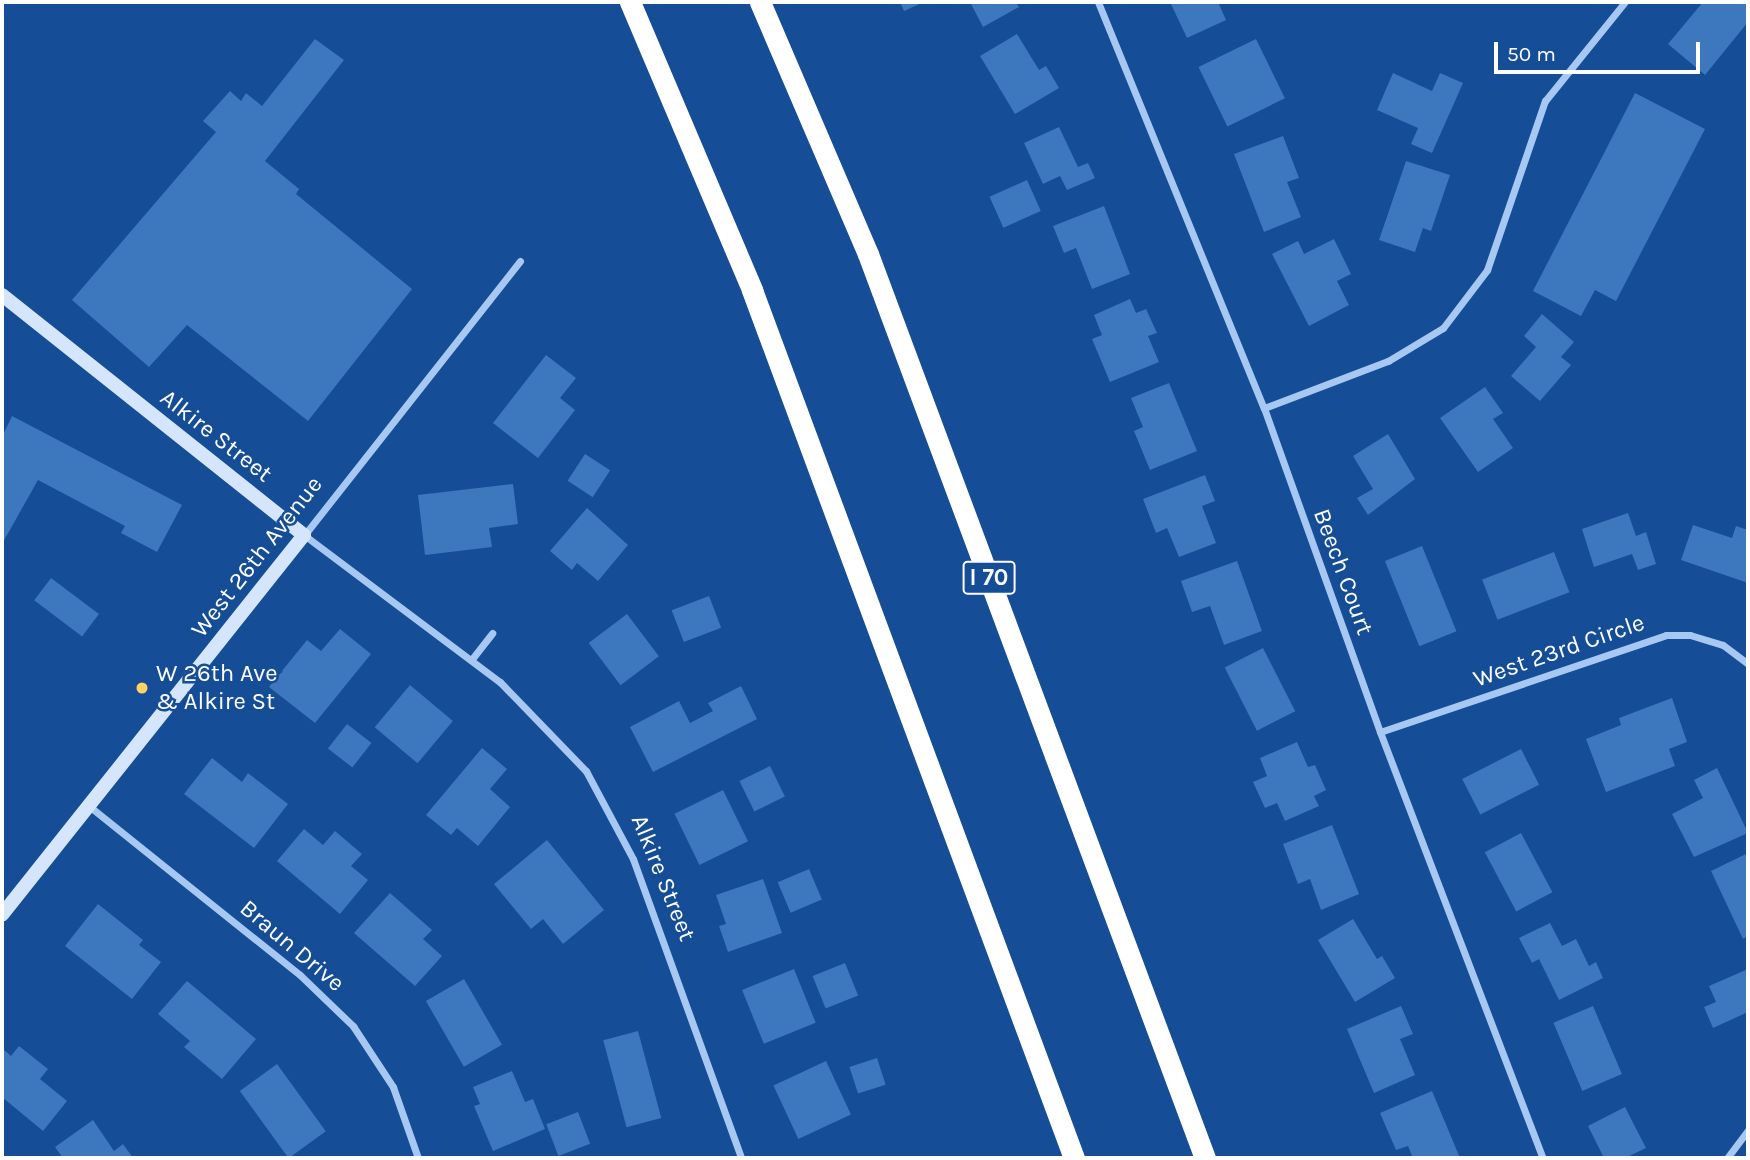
<!DOCTYPE html>
<html>
<head>
<meta charset="utf-8">
<style>
	body { margin:0 }
	#map { position:relative; width:1750px; height:1160px; overflow:hidden; background:#154d96; font-family:Karla,sans-serif }
	div>[style] { position:absolute }
	.building>* { inset:0; background:#3d77be; transform-origin:0 0 }
	.street>* { height:7px; margin:-3.5px; padding:0 3.5px; transform-origin:3.5px; border-radius:3.5px; background:#a6c8f2 }
	.secondary>* { height:14px; margin:-7px; padding:0 7px; transform-origin:7px; border-radius:7px; background:#d5e6fc }
	.highway>* { height:21px; margin:-10.5px; padding:0 10.5px; transform-origin:10.5px; border-radius:10.5px; background:#fff }
	.dots>* { width:19px; height:19px; translate:-50% -50%; box-sizing:border-box; border:4px solid #154d96; border-radius:50% }
	span { translate:-50% -50%; white-space:nowrap; text-align:center; line-height:1.15; -webkit-text-stroke:5px #154d96; paint-order:stroke }
	.shield-label span { padding:2px 5px; background:#154d96; border:2px solid; border-radius:5px; -webkit-text-stroke-width:0 }
	.shield-label { font-size:23px; color:#fff; font-weight:700 }
	.street-label { font-size:24px; color:#fff }
	.poi-label { font-size:24px; color:#fff }
	.left { translate:0 -50%; text-align:left }
	.frame { position:absolute; inset:0; border:4px solid #fff; pointer-events:none }
	.scale { position:absolute; left:1494px; top:42px; width:206px; height:32px; box-sizing:border-box; border:4px solid #fff; border-top:0; padding-left:9px; font-size:21px; line-height:24px; white-space:nowrap; color:#fff; -webkit-text-stroke:5px #154d96; paint-order:stroke }
</style>
</head>
<body>
<div id="map">
	<div class="building">
		<i style="clip-path:polygon(900px 2px,924px 2px,904px 11px)"></i>
		<i style="clip-path:polygon(970px 2px,1016px 2px,1019px 7px,983px 27px)"></i>
		<i style="clip-path:polygon(1170px 2px,1218px 2px,1226px 20px,1187px 38px)"></i>
		<i style="clip-path:polygon(1703px 2px,1748px 2px,1748px 22px,1705px 75px,1668px 44px)"></i>
		<i style="clip-path:polygon(1017px 34px,1039px 70px,1046px 66px,1059px 88px,1015px 114px,980px 56px)"></i>
		<i style="clip-path:polygon(315px 39px,344px 60px,265px 161px,299px 189px,296px 194px,412px 289px,308px 421px,187px 325px,149px 367px,72px 300px,216px 132px,203px 121px,230px 91px,241px 101px,246px 93px,262px 106px)"></i>
		<i style="left:1256px;top:39px;width:66px;height:64px;rotate:64deg"></i>
		<i style="clip-path:polygon(1393px 73px,1432px 91px,1440px 73px,1463px 83px,1432px 153px,1411px 144px,1418px 128px,1377px 110px)"></i>
		<i style="clip-path:polygon(1635px 93px,1705px 129px,1616px 301px,1595px 290px,1581px 316px,1533px 291px)"></i>
		<i style="clip-path:polygon(1059px 127px,1078px 167px,1088px 163px,1095px 178px,1067px 190px,1060px 176px,1043px 184px,1024px 143px)"></i>
		<i style="clip-path:polygon(1283px 136px,1299px 178px,1287px 182px,1301px 217px,1264px 232px,1234px 154px)"></i>
		<i style="clip-path:polygon(1406px 161px,1450px 175px,1431px 231px,1423px 228px,1415px 252px,1379px 240px)"></i>
		<i style="left:1027px;top:180px;width:34px;height:41px;rotate:66deg"></i>
		<i style="clip-path:polygon(1104px 206px,1130px 274px,1092px 289px,1076px 248px,1064px 253px,1053px 226px)"></i>
		<i style="clip-path:polygon(1334px 239px,1351px 274px,1337px 281px,1349px 305px,1309px 326px,1272px 254px,1298px 241px,1304px 254px)"></i>
		<i style="clip-path:polygon(1130px 299px,1136px 313px,1146px 309px,1157px 333px,1148px 336px,1159px 362px,1110px 382px,1092px 339px,1102px 335px,1094px 315px)"></i>
		<i style="clip-path:polygon(1542px 314px,1574px 342px,1561px 357px,1571px 365px,1540px 401px,1511px 376px,1536px 347px,1524px 336px)"></i>
		<i style="clip-path:polygon(546px 355px,576px 378px,560px 398px,575px 410px,538px 458px,493px 423px)"></i>
		<i style="clip-path:polygon(1169px 383px,1197px 451px,1150px 470px,1134px 431px,1143px 427px,1131px 398px)"></i>
		<i style="clip-path:polygon(1485px 387px,1503px 413px,1493px 419px,1513px 448px,1478px 472px,1440px 418px)"></i>
		<i style="clip-path:polygon(12px 416px,182px 505px,157px 552px,121px 533px,125px 526px,38px 480px,2px 544px,2px 437px)"></i>
		<i style="clip-path:polygon(1388px 434px,1415px 479px,1368px 515px,1357px 498px,1373px 489px,1353px 456px)"></i>
		<i style="left:585px;top:454px;width:30px;height:32px;rotate:33deg"></i>
		<i style="clip-path:polygon(1205px 475px,1215px 501px,1202px 506px,1216px 543px,1179px 557px,1167px 528px,1156px 533px,1143px 499px)"></i>
		<i style="clip-path:polygon(513px 484px,518px 524px,489px 528px,492px 547px,425px 555px,418px 495px)"></i>
		<i style="clip-path:polygon(587px 508px,628px 545px,598px 581px,577px 563px,572px 570px,550px 551px)"></i>
		<i style="clip-path:polygon(1628px 513px,1636px 536px,1646px 532px,1656px 564px,1638px 570px,1632px 554px,1594px 567px,1582px 529px)"></i>
		<i style="clip-path:polygon(1693px 525px,1732px 538px,1736px 526px,1748px 530px,1748px 583px,1681px 560px)"></i>
		<i style="left:1422px;top:546px;width:92px;height:40px;rotate:68deg"></i>
		<i style="left:1554px;top:552px;width:43px;height:77px;rotate:69deg"></i>
		<i style="clip-path:polygon(1237px 561px,1262px 631px,1224px 645px,1210px 606px,1192px 612px,1181px 581px)"></i>
		<i style="left:51px;top:578px;width:60px;height:28px;rotate:37deg"></i>
		<i style="left:709px;top:596px;width:34px;height:40px;rotate:69deg"></i>
		<i style="left:627px;top:614px;width:53px;height:48px;rotate:53deg"></i>
		<i style="clip-path:polygon(340px 629px,371px 654px,315px 723px,269px 687px,307px 640px,321px 651px)"></i>
		<i style="left:1263px;top:648px;width:71px;height:43px;rotate:63deg"></i>
		<i style="left:410px;top:685px;width:56px;height:55px;rotate:40deg"></i>
		<i style="clip-path:polygon(741px 686px,757px 719px,653px 772px,630px 727px,679px 701px,690px 723px,713px 711px,708px 703px)"></i>
		<i style="clip-path:polygon(1672px 698px,1687px 742px,1669px 749px,1675px 766px,1606px 792px,1586px 739px,1621px 725px,1619px 718px)"></i>
		<i style="left:347px;top:724px;width:31px;height:31px;rotate:38deg"></i>
		<i style="clip-path:polygon(1297px 742px,1308px 767px,1315px 765px,1326px 790px,1314px 796px,1319px 806px,1285px 821px,1277px 803px,1265px 808px,1253px 782px,1267px 776px,1260px 758px)"></i>
		<i style="clip-path:polygon(482px 748px,507px 769px,490px 789px,510px 807px,478px 846px,457px 828px,451px 835px,426px 815px)"></i>
		<i style="left:1521px;top:749px;width:40px;height:66px;rotate:63deg"></i>
		<i style="clip-path:polygon(212px 758px,242px 782px,248px 773px,288px 804px,254px 848px,184px 794px)"></i>
		<i style="left:770px;top:766px;width:34px;height:34px;rotate:64deg"></i>
		<i style="clip-path:polygon(1717px 768px,1748px 833px,1694px 857px,1672px 814px,1703px 798px,1694px 780px)"></i>
		<i style="left:723px;top:790px;width:57px;height:54px;rotate:64deg"></i>
		<i style="clip-path:polygon(1332px 825px,1359px 894px,1321px 910px,1310px 879px,1298px 884px,1283px 844px)"></i>
		<i style="clip-path:polygon(304px 829px,323px 845px,335px 831px,362px 854px,351px 866px,368px 880px,340px 914px,277px 861px)"></i>
		<i style="left:1521px;top:833px;width:67px;height:41px;rotate:62deg"></i>
		<i style="clip-path:polygon(547px 840px,604px 910px,563px 944px,543px 919px,531px 929px,494px 884px)"></i>
		<i style="clip-path:polygon(1748px 853px,1748px 936px,1743px 939px,1711px 871px)"></i>
		<i style="left:809px;top:869px;width:33px;height:34px;rotate:67deg"></i>
		<i style="clip-path:polygon(763px 879px,782px 933px,728px 952px,719px 926px,726px 924px,716px 895px)"></i>
		<i style="clip-path:polygon(390px 893px,432px 930px,423px 939px,442px 956px,415px 986px,354px 933px)"></i>
		<i style="clip-path:polygon(98px 904px,143px 940px,139px 945px,161px 962px,132px 999px,65px 946px)"></i>
		<i style="clip-path:polygon(1353px 919px,1377px 959px,1382px 956px,1395px 978px,1355px 1002px,1318px 940px)"></i>
		<i style="clip-path:polygon(1550px 923px,1562px 946px,1576px 939px,1589px 966px,1596px 962px,1603px 978px,1559px 1000px,1539px 959px,1532px 963px,1519px 938px)"></i>
		<i style="left:845px;top:963px;width:35px;height:35px;rotate:68deg"></i>
		<i style="left:794px;top:969px;width:58px;height:56px;rotate:68deg"></i>
		<i style="clip-path:polygon(1748px 969px,1748px 1012px,1713px 1028px,1704px 1007px,1716px 1002px,1709px 986px)"></i>
		<i style="left:464px;top:979px;width:76px;height:44px;rotate:60deg"></i>
		<i style="clip-path:polygon(187px 981px,256px 1039px,222px 1079px,184px 1047px,190px 1041px,158px 1014px)"></i>
		<i style="clip-path:polygon(1401px 1006px,1413px 1034px,1400px 1039px,1415px 1075px,1374px 1093px,1347px 1029px)"></i>
		<i style="left:1593px;top:1006px;width:74px;height:43px;rotate:67deg"></i>
		<i style="left:638px;top:1031px;width:90px;height:36px;rotate:75deg"></i>
		<i style="clip-path:polygon(19px 1046px,48px 1069px,40px 1079px,67px 1101px,43px 1131px,2px 1097px,2px 1048px,11px 1056px)"></i>
		<i style="left:877px;top:1058px;width:28px;height:29px;rotate:72deg"></i>
		<i style="left:826px;top:1061px;width:59px;height:58px;rotate:65deg"></i>
		<i style="left:277px;top:1064px;width:83px;height:46px;rotate:54deg"></i>
		<i style="clip-path:polygon(512px 1071px,525px 1102px,533px 1099px,545px 1129px,493px 1151px,474px 1106px,480px 1104px,473px 1087px)"></i>
		<i style="clip-path:polygon(1432px 1091px,1460px 1158px,1413px 1158px,1408px 1146px,1396px 1150px,1380px 1113px)"></i>
		<i style="clip-path:polygon(1625px 1107px,1646px 1148px,1625px 1158px,1604px 1158px,1588px 1126px)"></i>
		<i style="left:578px;top:1112px;width:34px;height:34px;rotate:69deg"></i>
		<i style="clip-path:polygon(93px 1120px,114px 1151px,123px 1144px,133px 1158px,63px 1158px,55px 1147px)"></i>
	</div>
	<div class="street">
		<i style="left:1098px;top:2px;width:439px;rotate:67.8deg"></i>
		<i style="left:1264px;top:408px;width:344px;rotate:70.3deg"></i>
		<i style="left:1380px;top:732px;width:456px;rotate:69.1deg"></i>
		<i style="left:520px;top:261px;width:349px;rotate:128.2deg"></i>
		<i style="left:304px;top:535px;width:245px;rotate:36.9deg"></i>
		<i style="left:500px;top:682px;width:124px;rotate:46deg"></i>
		<i style="left:586px;top:771px;width:100px;rotate:61.9deg"></i>
		<i style="left:633px;top:859px;width:318px;rotate:70.1deg"></i>
		<i style="left:1264px;top:408px;width:133px;rotate:-20.8deg"></i>
		<i style="left:1388px;top:361px;width:64px;rotate:-31deg"></i>
		<i style="left:1443px;top:328px;width:73px;rotate:-52.8deg"></i>
		<i style="left:1487px;top:270px;width:179px;rotate:-71.1deg"></i>
		<i style="left:1545px;top:101px;width:127px;rotate:-51.1deg"></i>
		<i style="left:472px;top:659px;width:33px;rotate:-52deg"></i>
		<i style="left:1380px;top:732px;width:302px;rotate:-18.7deg"></i>
		<i style="left:1666px;top:635px;width:24px"></i>
		<i style="left:1690px;top:635px;width:34px;rotate:17deg"></i>
		<i style="left:1723px;top:645px;width:31px;rotate:37deg"></i>
		<i style="left:89px;top:806px;width:270px;rotate:38.7deg"></i>
		<i style="left:300px;top:975px;width:74px;rotate:43.9deg"></i>
		<i style="left:353px;top:1026px;width:73px;rotate:56.7deg"></i>
		<i style="left:393px;top:1087px;width:75px;rotate:70.6deg"></i>
		<i style="left:1727px;top:1158px;width:35px;rotate:-53deg"></i>
	</div>
	<div class="secondary">
		<i style="left:2px;top:295px;width:386px;rotate:38.5deg"></i>
		<i style="left:304px;top:535px;width:485px;rotate:128.5deg"></i>
	</div>
	<div class="highway">
		<i style="left:630px;top:2px;width:313px;rotate:67deg"></i>
		<i style="left:752px;top:290px;width:926px;rotate:69.65deg"></i>
		<i style="left:760px;top:2px;width:274px;rotate:66.8deg"></i>
		<i style="left:868px;top:254px;width:965px;rotate:69.56deg"></i>
	</div>
	<div class="dots">
		<i style="left:142px;top:688px;background:#ffd467"></i>
	</div>
	<div class="shield-label">
		<span style="left:989px;top:578px">I 70</span>
	</div>
	<div class="street-label">
		<span style="left:216px;top:436px;rotate:38deg">Alkire Street</span>
		<span style="left:257px;top:557px;rotate:-52deg">West 26th Avenue</span>
		<span style="left:1343px;top:572px;rotate:70deg">Beech Court</span>
		<span style="left:1559px;top:651px;rotate:-19deg">West 23rd Circle</span>
		<span style="left:663px;top:878px;rotate:68deg">Alkire Street</span>
		<span style="left:292px;top:946px;rotate:40deg">Braun Drive</span>
	</div>
	<div class="poi-label">
		<span class="left" style="left:156px;top:688px">W 26th Ave<br>&amp; Alkire St</span>
	</div>
	<div class="frame"></div>
	<div class="scale">50 m</div>
</div>
</body>
</html>
